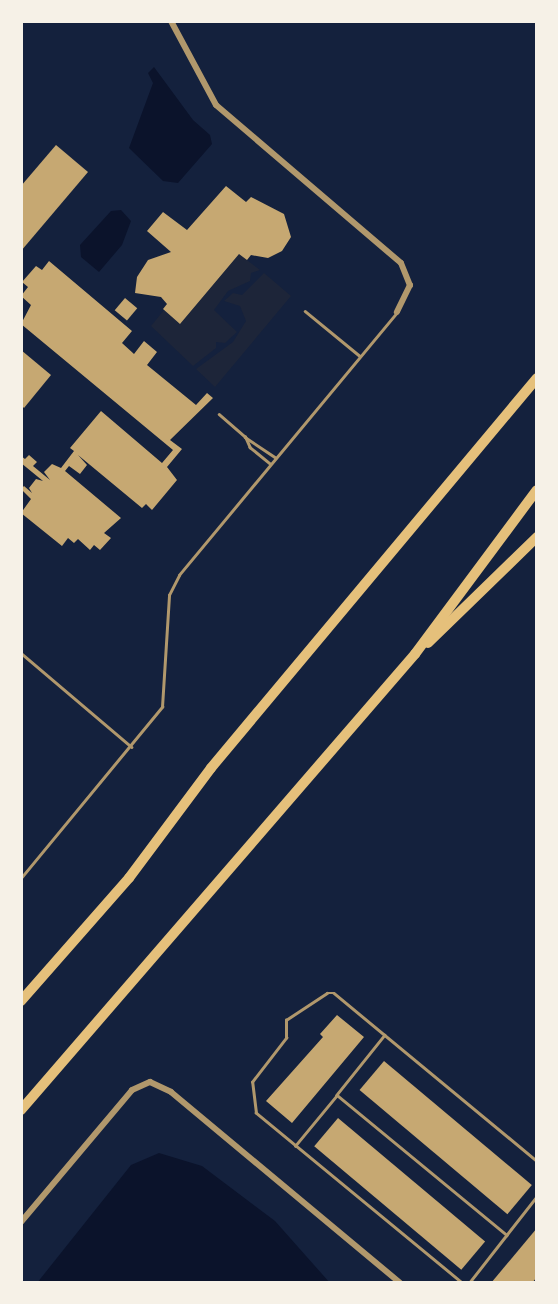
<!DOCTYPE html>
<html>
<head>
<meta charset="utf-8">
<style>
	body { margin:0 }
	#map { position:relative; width:558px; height:1304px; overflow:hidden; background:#14213d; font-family:"PT Sans",sans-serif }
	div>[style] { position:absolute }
	.green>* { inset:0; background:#1d2539 }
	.water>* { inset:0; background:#0b132b }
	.building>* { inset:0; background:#c6a872; transform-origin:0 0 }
	.service>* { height:2.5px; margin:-1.25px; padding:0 1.25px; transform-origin:1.25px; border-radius:1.25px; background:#b1986c }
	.minor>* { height:6px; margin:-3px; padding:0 3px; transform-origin:3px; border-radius:3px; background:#b1986c }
	.motorway>* { height:10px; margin:-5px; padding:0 5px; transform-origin:5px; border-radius:5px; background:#e5c07b }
	span { translate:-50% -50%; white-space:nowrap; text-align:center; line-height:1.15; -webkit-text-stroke:7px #f6f1e7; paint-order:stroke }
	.frame { position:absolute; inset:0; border:23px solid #f6f1e7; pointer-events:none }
</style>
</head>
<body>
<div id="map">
	<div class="green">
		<i style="clip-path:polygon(239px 254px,260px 270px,251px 273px,250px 281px,228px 291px,214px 310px,237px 332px,225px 343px,216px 342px,216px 348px,193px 366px,151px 326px,164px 310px,180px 324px)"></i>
		<i style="clip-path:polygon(264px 273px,291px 296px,215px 387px,196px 369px,233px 342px,246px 321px,240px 306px,224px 301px,233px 293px,242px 295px)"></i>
	</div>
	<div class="water">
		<i style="clip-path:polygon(154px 67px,193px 120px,210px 135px,212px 144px,178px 183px,163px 181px,129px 148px,153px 83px,148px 73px)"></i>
		<i style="clip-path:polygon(121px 210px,131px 221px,122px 245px,99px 272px,81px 257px,80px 245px,111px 211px)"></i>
		<i style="clip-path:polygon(159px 1153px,202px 1166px,275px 1221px,330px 1283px,37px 1283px,131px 1165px)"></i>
	</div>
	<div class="building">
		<i style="clip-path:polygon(56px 145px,88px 172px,21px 251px,21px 186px)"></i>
		<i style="clip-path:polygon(226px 186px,246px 202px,251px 197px,284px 214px,291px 237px,282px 251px,268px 258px,251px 255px,247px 260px,239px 254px,180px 324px,163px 309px,167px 304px,161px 297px,135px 293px,137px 277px,148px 260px,171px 252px,147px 231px,163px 212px,187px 230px)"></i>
		<i style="clip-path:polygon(49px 261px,132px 331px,122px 343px,134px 354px,144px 341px,157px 352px,147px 365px,196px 405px,207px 393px,213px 398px,170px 440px,182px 449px,167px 467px,177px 480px,152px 510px,146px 504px,142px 508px,78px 455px,87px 465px,80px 474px,69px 466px,65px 471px,121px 518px,104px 533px,111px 538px,100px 550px,94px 545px,90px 550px,78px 539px,74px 543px,68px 538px,62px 546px,21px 513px,31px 499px,21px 489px,24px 486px,32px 493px,29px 488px,36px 479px,43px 481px,21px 463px,21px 456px,25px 459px,29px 455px,37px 462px,33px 466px,50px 480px,44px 472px,52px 464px,61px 468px,74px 451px,70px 448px,101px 411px,162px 463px,173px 450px,21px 324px,31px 305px,21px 296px,28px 287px,22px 282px,36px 266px,42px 270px)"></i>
		<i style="left:125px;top:298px;width:16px;height:16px;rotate:40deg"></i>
		<i style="clip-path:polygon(21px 350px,51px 375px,24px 408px,21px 405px)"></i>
		<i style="clip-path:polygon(337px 1015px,364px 1037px,292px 1123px,266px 1101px,323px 1037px,320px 1034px)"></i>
		<i style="left:384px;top:1061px;width:193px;height:38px;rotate:40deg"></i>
		<i style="left:338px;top:1118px;width:192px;height:37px;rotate:40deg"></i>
		<i style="clip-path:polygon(537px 1228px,537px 1277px,532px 1283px,491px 1283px)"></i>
	</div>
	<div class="service">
		<i style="left:305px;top:311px;width:71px;rotate:39.3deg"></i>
		<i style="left:219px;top:414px;width:35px;rotate:41deg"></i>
		<i style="left:270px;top:464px;width:26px;rotate:-141deg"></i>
		<i style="left:250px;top:448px;width:12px;rotate:-114deg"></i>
		<i style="left:245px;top:437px;width:36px;rotate:34deg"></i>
		<i style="left:21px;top:653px;width:145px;rotate:40.3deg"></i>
		<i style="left:21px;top:878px;width:222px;rotate:-50.5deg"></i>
		<i style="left:162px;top:707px;width:112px;rotate:-86.4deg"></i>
		<i style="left:169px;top:595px;width:22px;rotate:-63deg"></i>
		<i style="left:179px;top:575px;width:342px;rotate:-50.3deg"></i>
		<i style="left:385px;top:1035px;width:77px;rotate:128.7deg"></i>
		<i style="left:337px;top:1095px;width:220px;rotate:39.5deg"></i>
		<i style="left:295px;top:1146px;width:66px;rotate:-50.5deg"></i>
		<i style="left:462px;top:1283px;width:267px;rotate:-140.5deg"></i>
		<i style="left:256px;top:1113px;width:31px;rotate:-97deg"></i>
		<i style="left:252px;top:1082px;width:56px;rotate:-52.3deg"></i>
		<i style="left:286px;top:1038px;width:18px;rotate:-90deg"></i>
		<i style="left:286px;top:1020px;width:49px;rotate:-33.4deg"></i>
		<i style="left:327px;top:993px;width:7px"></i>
		<i style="left:334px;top:993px;width:264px;rotate:39.6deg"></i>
		<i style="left:469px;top:1283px;width:110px;rotate:-52deg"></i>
	</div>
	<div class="minor">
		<i style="left:171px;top:21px;width:95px;rotate:61.8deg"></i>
		<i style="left:216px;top:105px;width:243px;rotate:40.5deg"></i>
		<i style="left:401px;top:263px;width:24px;rotate:68deg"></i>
		<i style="left:410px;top:285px;width:30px;rotate:116deg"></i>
		<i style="left:21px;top:1222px;width:172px;rotate:-49.9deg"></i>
		<i style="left:132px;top:1090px;width:20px;rotate:-24deg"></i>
		<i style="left:150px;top:1082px;width:23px;rotate:25deg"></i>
		<i style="left:171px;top:1092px;width:298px;rotate:39.8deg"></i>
	</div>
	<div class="motorway">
		<i style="left:428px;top:643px;width:152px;rotate:-44.2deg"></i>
		<i style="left:21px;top:1001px;width:164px;rotate:-48.7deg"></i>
		<i style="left:129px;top:878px;width:137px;rotate:-53.3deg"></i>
		<i style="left:211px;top:768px;width:508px;rotate:-50.11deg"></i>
		<i style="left:21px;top:1110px;width:603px;rotate:-49.17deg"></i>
		<i style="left:415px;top:654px;width:204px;rotate:-53.4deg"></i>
	</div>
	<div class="frame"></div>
</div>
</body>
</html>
